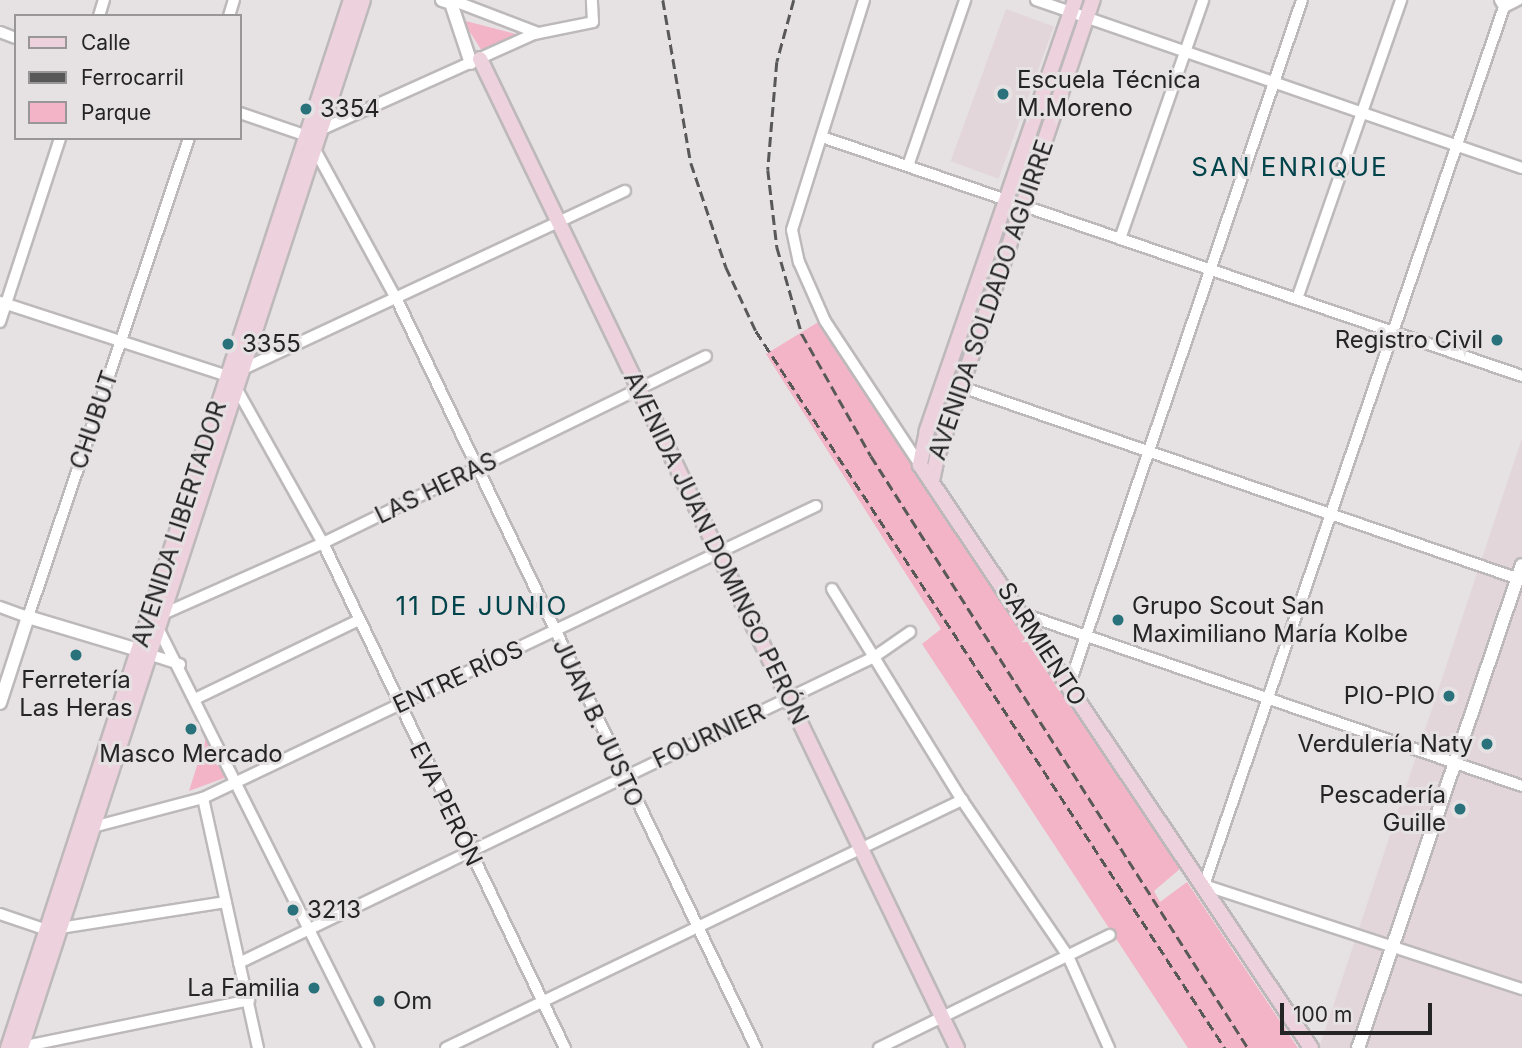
<!DOCTYPE html>
<html>
<head>
<meta charset="utf-8">
<style>
	body { margin:0 }
	#map { position:relative; width:1522px; height:1048px; overflow:hidden; background:#e6e2e3; font-family:Inter,sans-serif }
	div>[style] { position:absolute }
	.built>* { inset:0; background:#e3d6da; transform-origin:0 0 }
	.green>* { inset:0; background:#f3b4c8 }
	.roads { filter:drop-shadow(2px 0 #bdb9ba) drop-shadow(-2px 0 #bdb9ba) drop-shadow(0 2px #bdb9ba) drop-shadow(0 -2px #bdb9ba) }
	.minor>* { height:10px; margin:-5px; padding:0 5px; transform-origin:5px; border-radius:5px; background:#fff }
	.tertiary>* { height:12px; margin:-6px; padding:0 6px; transform-origin:6px; border-radius:6px; background:#fff }
	.secondary>* { height:14px; margin:-7px; padding:0 7px; transform-origin:7px; border-radius:7px; background:#edd1dc }
	.rail>* { height:2.5px; margin-top:-1.25px; transform-origin:0; background:repeating-linear-gradient(90deg,#595858 0 10px,transparent 0 15px) }
	.dots>* { width:19px; height:19px; translate:-50% -50%; box-sizing:border-box; border:4px solid #e6e2e3; border-radius:50% }
	span { translate:-50% -50%; white-space:nowrap; text-align:center; line-height:1.15; -webkit-text-stroke:6px #e6e2e3; paint-order:stroke }
	.poi-label { font-size:24px; color:#262525 }
	.left { translate:0 -50%; text-align:left }
	.right { translate:-100% -50%; text-align:right }
	.street-label { font-size:24px; color:#262525 }
	.neighbourhood-label { font-size:26px; color:#00434b; letter-spacing:2px }
	.legend { position:absolute; left:14px; top:14px; width:228px; height:126px; box-sizing:border-box; background:#e6e2e3; border:2px solid #999697; margin:0; padding:9px 12px; list-style:none; font-size:21px; color:#262525 }
	.legend li { display:flex; align-items:center; gap:14px; height:35px }
	.legend b { width:35px; border:2px solid #999697 }
	.scale { position:absolute; left:1280px; top:1003px; width:152px; height:32px; box-sizing:border-box; border:4px solid #262525; border-top:0; padding-left:9px; font-size:21px; line-height:24px; white-space:nowrap; color:#262525; -webkit-text-stroke:5px #e6e2e3; paint-order:stroke }
</style>
</head>
<body>
<div id="map">
	<div class="built">
		<i style="left:1006px;top:9px;width:51px;height:162px;rotate:20deg"></i>
		<i style="clip-path:polygon(1522px 438px,1522px 1048px,1319px 1048px,1392px 829px)"></i>
	</div>
	<div class="green">
		<i style="clip-path:polygon(462px 20px,520px 35px,482px 51px)"></i>
		<i style="clip-path:polygon(1073px 24px,1077px 29px,1022px 183px,1019px 182px)"></i>
		<i style="clip-path:polygon(1010px 212px,1014px 216px,959px 371px,955px 369px)"></i>
		<i style="clip-path:polygon(820px 321px,1181px 868px,1154px 891px,1160px 902px,1187px 882px,1298px 1048px,1188px 1048px,922px 644px,941px 629px,766px 354px)"></i>
		<i style="clip-path:polygon(207px 734px,227px 777px,189px 791px)"></i>
	</div>
	<div class="roads">
		<div class="minor">
			<i style="left:452px;top:0;width:92px;rotate:21deg"></i>
			<i style="left:864px;top:0;width:241px;rotate:107.4deg"></i>
			<i style="left:792px;top:230px;width:33px;rotate:78deg"></i>
			<i style="left:799px;top:262px;width:64px;rotate:66.2deg"></i>
			<i style="left:825px;top:321px;width:173px;rotate:56.6deg"></i>
			<i style="left:1036px;top:0;width:514px;rotate:19.07deg"></i>
			<i style="left:1500px;top:0;width:8px;rotate:60deg"></i>
			<i style="left:1504px;top:7px;width:16px;rotate:-27deg"></i>
			<i style="left:1504px;top:7px;width:928px;rotate:108.86deg"></i>
			<i style="left:1204px;top:885px;width:335px;rotate:18.1deg"></i>
			<i style="left:99px;top:16px;width:17px;rotate:-73deg"></i>
			<i style="left:229px;top:16px;width:17px;rotate:-73deg"></i>
			<i style="left:0;top:32px;width:17px;rotate:21deg"></i>
			<i style="left:240px;top:113px;width:71px;rotate:18.9deg"></i>
			<i style="left:307px;top:136px;width:249px;rotate:-24.2deg"></i>
			<i style="left:534px;top:34px;width:60px;rotate:-11.5deg"></i>
			<i style="left:593px;top:22px;width:22px;rotate:-93deg"></i>
			<i style="left:822px;top:137px;width:740px;rotate:18.85deg"></i>
			<i style="left:313px;top:146px;width:175px;rotate:61.4deg"></i>
			<i style="left:397px;top:300px;width:830px;rotate:64.36deg"></i>
			<i style="left:908px;top:166px;width:176px;rotate:-71deg"></i>
			<i style="left:1120px;top:239px;width:253px;rotate:-70.8deg"></i>
			<i style="left:1297px;top:299px;width:317px;rotate:-70.8deg"></i>
			<i style="left:0;top:302px;width:240px;rotate:18deg"></i>
			<i style="left:228px;top:376px;width:438px;rotate:-25deg"></i>
			<i style="left:0;top:322px;width:194px;rotate:-71.9deg"></i>
			<i style="left:944px;top:381px;width:611px;rotate:19deg"></i>
			<i style="left:234px;top:384px;width:182px;rotate:60.8deg"></i>
			<i style="left:323px;top:543px;width:560px;rotate:64.4deg"></i>
			<i style="left:832px;top:589px;width:248px;rotate:58.4deg"></i>
			<i style="left:962px;top:800px;width:189px;rotate:55.8deg"></i>
			<i style="left:1068px;top:956px;width:101px;rotate:66deg"></i>
			<i style="left:0;top:607px;width:30px;rotate:20deg"></i>
			<i style="left:28px;top:617px;width:505px;rotate:-71.42deg"></i>
			<i style="left:163px;top:614px;width:175px;rotate:-23.9deg"></i>
			<i style="left:323px;top:543px;width:426px;rotate:-26deg"></i>
			<i style="left:1023px;top:614px;width:528px;rotate:19.02deg"></i>
			<i style="left:158px;top:628px;width:470px;rotate:63.4deg"></i>
			<i style="left:142px;top:652px;width:40px;rotate:18deg"></i>
			<i style="left:1069px;top:686px;width:724px;rotate:-71.24deg"></i>
			<i style="left:197px;top:698px;width:178px;rotate:-25.7deg"></i>
			<i style="left:203px;top:798px;width:256px;rotate:77.6deg"></i>
			<i style="left:93px;top:827px;width:114px;rotate:-14.8deg"></i>
			<i style="left:203px;top:798px;width:679px;rotate:-25.47deg"></i>
			<i style="left:0;top:914px;width:50px;rotate:18.8deg"></i>
			<i style="left:47px;top:930px;width:181px;rotate:-8.9deg"></i>
			<i style="left:239px;top:963px;width:705px;rotate:-25.73deg"></i>
			<i style="left:874px;top:657px;width:44px;rotate:-34.8deg"></i>
			<i style="left:21px;top:1047px;width:233px;rotate:-11.6deg"></i>
			<i style="left:446px;top:1048px;width:573px;rotate:-25.67deg"></i>
			<i style="left:879px;top:1048px;width:257px;rotate:-26.1deg"></i>
		</div>
		<div class="tertiary">
			<i style="left:442px;top:0;width:9px;rotate:18deg"></i>
			<i style="left:451px;top:3px;width:63px;rotate:71.6deg"></i>
			<i style="left:0;top:703px;width:90px;rotate:-72deg"></i>
			<i style="left:28px;top:617px;width:115px;rotate:16.7deg"></i>
			<i style="left:1358px;top:1048px;width:510px;rotate:-71.25deg"></i>
		</div>
		<div class="secondary">
			<i style="left:1075px;top:0;width:456px;rotate:109deg"></i>
			<i style="left:927px;top:431px;width:35px;rotate:102deg"></i>
			<i style="left:920px;top:465px;width:702px;rotate:56.15deg"></i>
			<i style="left:480px;top:59px;width:1098px;rotate:64.25deg"></i>
			<i style="left:932px;top:481px;width:25px;rotate:-78deg"></i>
			<i style="left:937px;top:457px;width:483px;rotate:-71.2deg"></i>
			<i style="left:8px;top:1048px;width:1103px;rotate:-71.88deg"></i>
			<i style="left:21px;top:1048px;width:1102px;rotate:-71.93deg"></i>
		</div>
	</div>
	<div class="rail">
		<i style="left:663px;top:0;width:165px;rotate:80.3deg"></i>
		<i style="left:691px;top:163px;width:110px;rotate:71.4deg"></i>
		<i style="left:726px;top:267px;width:71px;rotate:64.9deg"></i>
		<i style="left:756px;top:331px;width:857px;rotate:56.81deg"></i>
		<i style="left:794px;top:0;width:64px;rotate:105.3deg"></i>
		<i style="left:777px;top:62px;width:108px;rotate:94.8deg"></i>
		<i style="left:768px;top:170px;width:78px;rotate:83.3deg"></i>
		<i style="left:777px;top:247px;width:91px;rotate:74deg"></i>
		<i style="left:802px;top:334px;width:140px;rotate:60.5deg"></i>
		<i style="left:871px;top:456px;width:702px;rotate:57.51deg"></i>
	</div>
	<div class="dots">
		<i style="left:1003px;top:94px;background:#29717b"></i>
		<i style="left:306px;top:109px;background:#29717b"></i>
		<i style="left:1497px;top:340px;background:#29717b"></i>
		<i style="left:228px;top:344px;background:#29717b"></i>
		<i style="left:1118px;top:620px;background:#29717b"></i>
		<i style="left:76px;top:655px;background:#29717b"></i>
		<i style="left:1449px;top:696px;background:#29717b"></i>
		<i style="left:191px;top:729px;background:#29717b"></i>
		<i style="left:1487px;top:744px;background:#29717b"></i>
		<i style="left:1460px;top:809px;background:#29717b"></i>
		<i style="left:293px;top:910px;background:#29717b"></i>
		<i style="left:314px;top:988px;background:#29717b"></i>
		<i style="left:379px;top:1001px;background:#29717b"></i>
	</div>
	<div class="poi-label">
		<span class="left" style="left:1017px;top:94px">Escuela Técnica<br>M.Moreno</span>
		<span class="left" style="left:320px;top:109px">3354</span>
		<span class="right" style="left:1483px;top:340px">Registro Civil</span>
		<span class="left" style="left:242px;top:344px">3355</span>
		<span class="left" style="left:1132px;top:620px">Grupo Scout San<br>Maximiliano María Kolbe</span>
		<span style="left:76px;top:694px">Ferretería<br>Las Heras</span>
		<span class="right" style="left:1435px;top:696px">PIO-PIO</span>
		<span class="right" style="left:1473px;top:744px">Verdulería Naty</span>
		<span style="left:191px;top:754px">Masco Mercado</span>
		<span class="right" style="left:1446px;top:809px">Pescadería<br>Guille</span>
		<span class="left" style="left:307px;top:910px">3213</span>
		<span class="right" style="left:300px;top:988px">La Familia</span>
		<span class="left" style="left:393px;top:1001px">Om</span>
	</div>
	<div class="street-label">
		<span style="left:991px;top:300px;rotate:-71deg">AVENIDA SOLDADO AGUIRRE</span>
		<span style="left:94px;top:420px;rotate:-71deg">CHUBUT</span>
		<span style="left:436px;top:488px;rotate:-26deg">LAS HERAS</span>
		<span style="left:179px;top:524px;rotate:-72deg">AVENIDA LIBERTADOR</span>
		<span style="left:716px;top:548px;rotate:64deg">AVENIDA JUAN DOMINGO PERÓN</span>
		<span style="left:1042px;top:644px;rotate:57deg">SARMIENTO</span>
		<span style="left:458px;top:677px;rotate:-25deg">ENTRE RÍOS</span>
		<span style="left:598px;top:723px;rotate:65deg">JUAN B. JUSTO</span>
		<span style="left:709px;top:736px;rotate:-25deg">FOURNIER</span>
		<span style="left:446px;top:804px;rotate:64deg">EVA PERÓN</span>
	</div>
	<div class="neighbourhood-label">
		<span style="left:1290px;top:167px">SAN ENRIQUE</span>
		<span style="left:482px;top:606px">11 DE JUNIO</span>
	</div>
	<ul class="legend">
	<li><b style="height:9px;background:#edd1dc"></b>Calle</li>
	<li><b style="height:9px;background:#595858"></b>Ferrocarril</li>
	<li><b style="height:19px;background:#f3b4c8"></b>Parque</li>
	</ul>
	<div class="scale">100 m</div>
</div>
</body>
</html>
